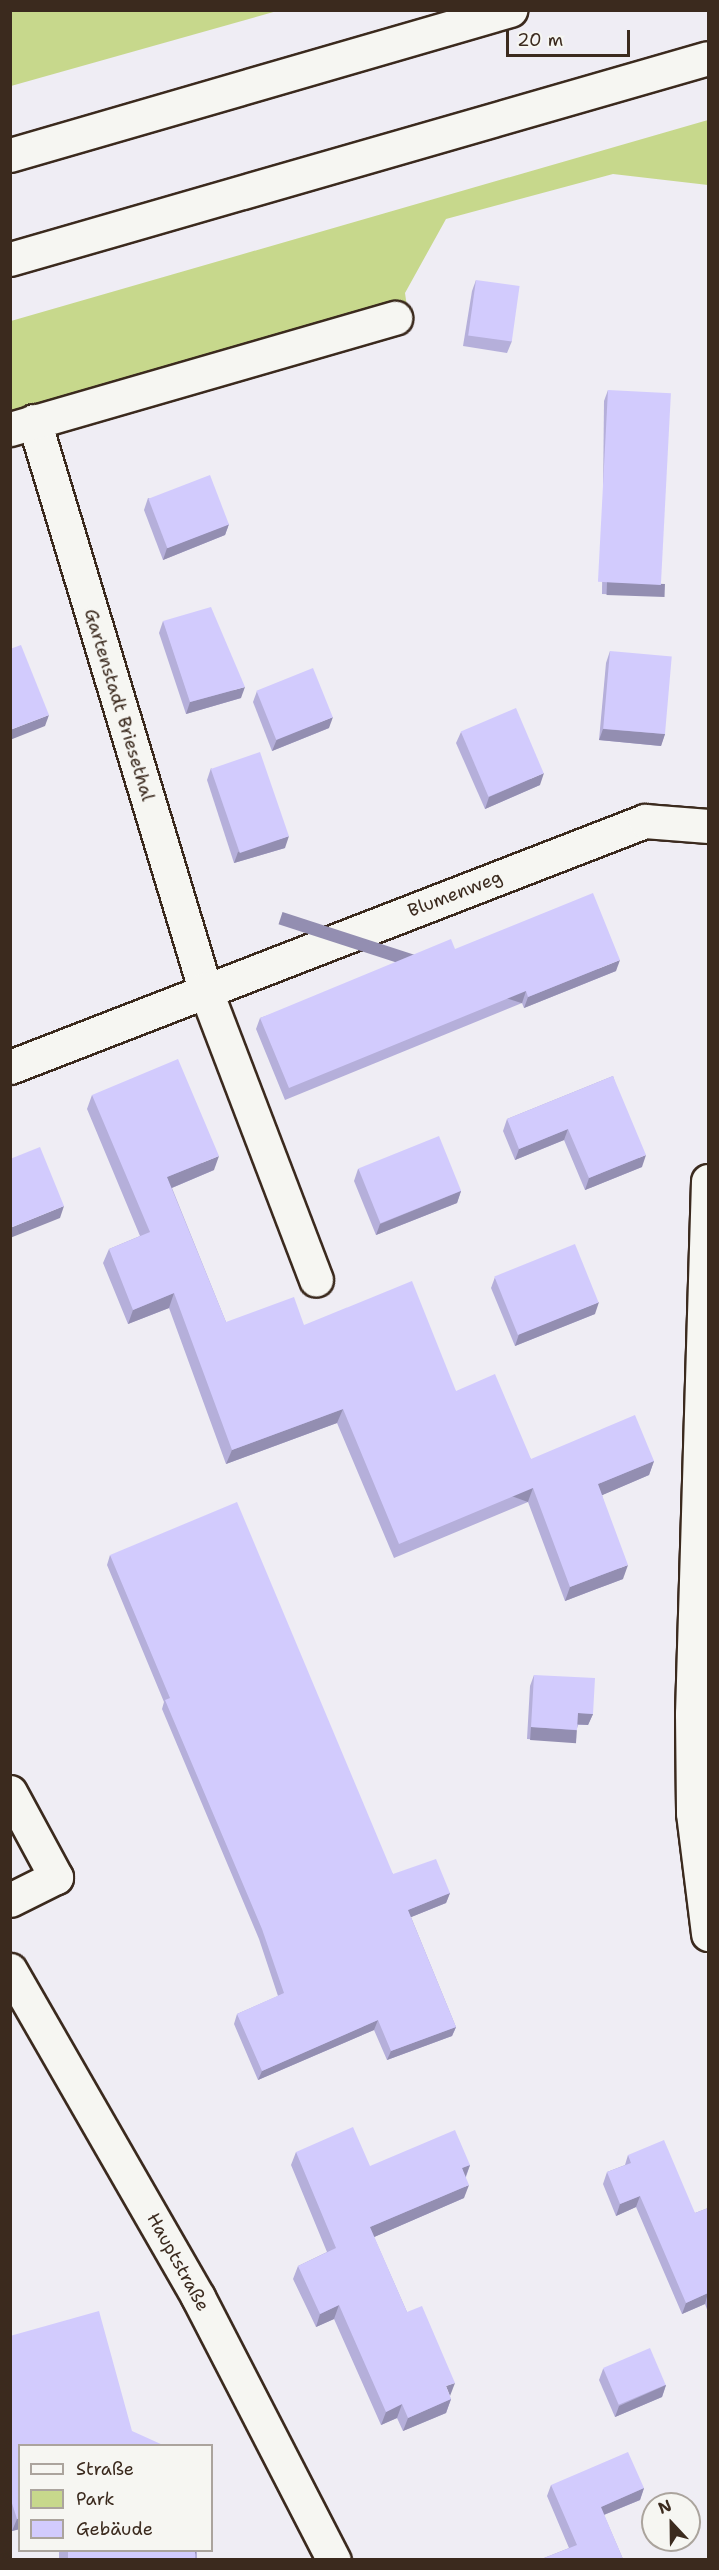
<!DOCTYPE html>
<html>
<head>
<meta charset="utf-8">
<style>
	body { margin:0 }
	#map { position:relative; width:719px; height:2570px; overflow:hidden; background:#efedf4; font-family:"Shantell Sans",sans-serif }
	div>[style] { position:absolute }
	.green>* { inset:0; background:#c7d88c }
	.roads { filter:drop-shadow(2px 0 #3b2a1e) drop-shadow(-2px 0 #3b2a1e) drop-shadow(0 2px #3b2a1e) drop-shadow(0 -2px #3b2a1e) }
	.minor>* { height:33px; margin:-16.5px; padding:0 16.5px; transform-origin:16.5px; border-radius:16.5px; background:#f6f6f2 }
	.major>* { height:33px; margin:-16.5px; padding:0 16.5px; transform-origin:16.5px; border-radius:16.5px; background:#f6f6f2 }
	.highway>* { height:33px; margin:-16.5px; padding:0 16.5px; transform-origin:16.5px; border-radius:16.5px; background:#f6f6f2 }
	.wall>* { inset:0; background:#b5afda; transform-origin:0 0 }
	.shaded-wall>* { inset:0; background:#938eb1; transform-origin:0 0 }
	.building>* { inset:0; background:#d2cbfd; transform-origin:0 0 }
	span { translate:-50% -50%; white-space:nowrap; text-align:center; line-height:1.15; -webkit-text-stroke:4.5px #f6f6f2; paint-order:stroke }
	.street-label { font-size:18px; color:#3b2a1e }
	.frame { position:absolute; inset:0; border:12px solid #3b2a1e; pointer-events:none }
	.legend { position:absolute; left:18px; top:2444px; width:195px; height:108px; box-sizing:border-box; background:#f6f6f2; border:2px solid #aba49d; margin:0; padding:8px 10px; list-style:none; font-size:18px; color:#3b2a1e }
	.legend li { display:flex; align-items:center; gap:12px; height:30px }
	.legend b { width:30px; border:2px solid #aba49d }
	.north { position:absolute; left:641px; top:2492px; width:60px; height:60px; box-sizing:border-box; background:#f6f6f2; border:2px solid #aba49d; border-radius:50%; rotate:338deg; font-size:16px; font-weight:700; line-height:24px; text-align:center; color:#3b2a1e }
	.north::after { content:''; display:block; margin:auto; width:21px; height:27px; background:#3b2a1e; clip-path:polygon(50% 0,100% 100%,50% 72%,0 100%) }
	.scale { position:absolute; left:506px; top:30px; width:124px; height:27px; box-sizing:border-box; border:3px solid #3b2a1e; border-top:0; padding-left:8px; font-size:18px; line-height:21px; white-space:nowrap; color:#3b2a1e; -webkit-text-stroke:4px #f6f6f2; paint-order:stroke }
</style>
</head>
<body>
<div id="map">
	<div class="green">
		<i style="clip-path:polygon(11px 10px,277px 10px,277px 11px,11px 86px)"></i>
		<i style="clip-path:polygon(708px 120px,708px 185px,613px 174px,446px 219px,405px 293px,409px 321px,11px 433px,11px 321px)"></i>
	</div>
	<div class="roads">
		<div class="minor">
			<i style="left:34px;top:421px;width:593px;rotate:73.25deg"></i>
			<i style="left:205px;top:989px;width:311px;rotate:69.1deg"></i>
			<i style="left:10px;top:429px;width:401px;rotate:-16.1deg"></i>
			<i style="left:10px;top:1067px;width:681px;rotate:-21.18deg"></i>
			<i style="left:645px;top:821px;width:63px;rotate:4.5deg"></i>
			<i style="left:708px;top:1181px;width:533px;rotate:91.72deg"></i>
			<i style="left:692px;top:1714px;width:99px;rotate:89.4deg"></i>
			<i style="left:693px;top:1813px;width:122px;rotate:82.9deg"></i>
			<i style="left:10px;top:1792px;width:97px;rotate:61.6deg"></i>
			<i style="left:56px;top:1877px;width:51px;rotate:153.4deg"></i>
		</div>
		<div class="major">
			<i style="left:10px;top:1970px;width:377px;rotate:60.1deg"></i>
			<i style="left:198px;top:2297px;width:296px;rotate:62.7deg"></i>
		</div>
		<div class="highway">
			<i style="left:10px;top:155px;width:521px;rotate:-16.17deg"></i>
			<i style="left:10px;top:259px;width:726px;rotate:-16.06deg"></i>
		</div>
	</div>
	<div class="wall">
		<i style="clip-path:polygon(476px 280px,512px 341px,507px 353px,463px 346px,472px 291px)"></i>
		<i style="clip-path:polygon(608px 390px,661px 596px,602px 594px,604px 401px)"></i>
		<i style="clip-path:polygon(148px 498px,229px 524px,225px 535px,163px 560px,144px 510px)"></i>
		<i style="clip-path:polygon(163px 621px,241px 698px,186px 714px,159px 633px)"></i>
		<i style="clip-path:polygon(610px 651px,665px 734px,661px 746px,599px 740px,606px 663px)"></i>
		<i style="clip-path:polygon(257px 691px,329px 728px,272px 751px,253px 702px)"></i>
		<i style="clip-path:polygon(461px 732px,540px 785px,485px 809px,456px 743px)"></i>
		<i style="clip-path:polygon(211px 768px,285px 848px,234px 863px,207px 780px)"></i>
		<i style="clip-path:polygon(455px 949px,616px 971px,524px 1008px,522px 1003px,285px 1100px,256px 1029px,260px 1018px)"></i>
		<i style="clip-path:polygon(613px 1076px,642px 1167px,585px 1190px,564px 1140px,515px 1160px,503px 1131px,507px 1119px)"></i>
		<i style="clip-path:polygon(92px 1095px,214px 1170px,172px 1188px,226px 1322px,304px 1325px,456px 1391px,531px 1459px,654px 1461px,649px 1475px,602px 1495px,623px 1579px,565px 1601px,528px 1502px,394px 1558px,337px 1423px,226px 1464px,169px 1308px,128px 1324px,103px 1263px,109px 1249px,140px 1236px,87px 1109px)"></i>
		<i style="clip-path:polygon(358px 1169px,461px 1191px,457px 1203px,376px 1235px,354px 1181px)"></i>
		<i style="clip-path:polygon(495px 1277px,595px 1314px,515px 1346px,491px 1288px)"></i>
		<i style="clip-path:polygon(110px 1555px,393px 1874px,450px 1893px,446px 1903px,411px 1917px,456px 2027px,452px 2036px,387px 2060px,374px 2030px,258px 2080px,234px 2024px,237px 2014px,278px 1996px,259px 1939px,162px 1709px,164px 1702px,107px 1565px)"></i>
		<i style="clip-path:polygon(534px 1675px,593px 1714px,588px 1725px,578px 1725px,573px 1742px,527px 1739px,530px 1686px)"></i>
		<i style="clip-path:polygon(296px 2152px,370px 2166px,470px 2165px,466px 2177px,464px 2198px,374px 2237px,407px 2312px,451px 2399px,446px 2413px,403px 2431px,397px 2418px,381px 2425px,334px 2319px,316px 2327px,293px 2279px,298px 2266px,327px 2252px,291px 2165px)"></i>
		<i style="clip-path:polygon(628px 2155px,695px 2213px,708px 2208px,708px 2312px,705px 2304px,682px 2314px,636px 2207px,616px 2216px,603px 2184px,607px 2172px,625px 2165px)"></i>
		<i style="clip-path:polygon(10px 2336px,20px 2445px,20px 2529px,12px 2531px,10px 2526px)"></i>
		<i style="clip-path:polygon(603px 2369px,666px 2385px,662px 2397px,615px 2417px,599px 2380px)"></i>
		<i style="clip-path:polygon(551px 2485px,644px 2488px,640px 2500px,604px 2515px,623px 2559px,543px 2559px,544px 2558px,569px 2548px,547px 2496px)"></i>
		<i style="left:59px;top:2550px;width:138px;height:9px"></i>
	</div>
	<div class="shaded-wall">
		<i style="clip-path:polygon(229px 524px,225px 535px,163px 560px,167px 548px)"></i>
		<i style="left:607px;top:582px;width:58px;height:13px;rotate:2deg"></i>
		<i style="clip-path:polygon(245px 687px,241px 698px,186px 714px,190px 702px)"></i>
		<i style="clip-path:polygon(49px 715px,45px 726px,10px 740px,10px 730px)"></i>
		<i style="clip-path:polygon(333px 717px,329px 728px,272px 751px,277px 739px)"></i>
		<i style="clip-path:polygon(603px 729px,665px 734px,661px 746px,599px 740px)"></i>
		<i style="clip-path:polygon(544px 773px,540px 785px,485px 809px,489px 797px)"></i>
		<i style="clip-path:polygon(289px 836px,285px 848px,234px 863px,238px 852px)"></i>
		<i style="clip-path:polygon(620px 960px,616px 971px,524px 1008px,528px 997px)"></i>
		<i style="left:526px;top:991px;width:13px;height:256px;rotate:108deg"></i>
		<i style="clip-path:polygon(568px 1129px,564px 1140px,515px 1160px,519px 1149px)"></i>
		<i style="clip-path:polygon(646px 1155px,642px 1167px,585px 1190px,589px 1178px)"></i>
		<i style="clip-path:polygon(219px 1156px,214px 1170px,162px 1192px,167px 1177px)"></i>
		<i style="clip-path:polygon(461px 1191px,457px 1203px,376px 1235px,380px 1224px)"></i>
		<i style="clip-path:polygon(64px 1206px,60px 1218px,10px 1238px,10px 1228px)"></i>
		<i style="clip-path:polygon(174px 1293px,169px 1308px,128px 1324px,133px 1310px)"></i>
		<i style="clip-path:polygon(599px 1302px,595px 1314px,515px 1346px,519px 1334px)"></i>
		<i style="clip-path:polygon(343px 1409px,337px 1423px,226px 1464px,232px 1450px)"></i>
		<i style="clip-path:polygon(654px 1461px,649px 1475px,593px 1499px,598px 1484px)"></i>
		<i style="left:533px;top:1488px;width:15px;height:145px;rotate:110deg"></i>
		<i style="clip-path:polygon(628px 1565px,623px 1579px,565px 1601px,570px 1587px)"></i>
		<i style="clip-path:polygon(578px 1713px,593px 1714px,588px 1725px,574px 1724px)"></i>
		<i style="left:531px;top:1727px;width:46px;height:13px;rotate:4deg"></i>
		<i style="clip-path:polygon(450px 1893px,446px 1903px,404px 1920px,408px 1910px)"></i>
		<i style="clip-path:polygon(378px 2020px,374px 2030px,258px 2080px,262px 2071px)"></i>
		<i style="clip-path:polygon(456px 2027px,452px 2036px,387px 2060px,391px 2051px)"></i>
		<i style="clip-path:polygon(470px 2165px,465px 2178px,462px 2168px)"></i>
		<i style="clip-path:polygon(469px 2185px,464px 2198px,365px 2241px,370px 2227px)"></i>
		<i style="clip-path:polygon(640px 2196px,636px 2207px,616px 2216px,620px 2204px)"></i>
		<i style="clip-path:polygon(708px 2293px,705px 2304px,682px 2314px,686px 2303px)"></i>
		<i style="clip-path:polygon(339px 2305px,334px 2319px,316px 2327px,320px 2314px)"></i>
		<i style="clip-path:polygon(455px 2383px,450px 2396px,446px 2386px)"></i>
		<i style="clip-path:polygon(666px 2385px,662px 2397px,615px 2417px,619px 2406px)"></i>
		<i style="clip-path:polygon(451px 2399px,446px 2413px,403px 2431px,408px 2418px)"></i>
		<i style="clip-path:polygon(402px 2404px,397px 2418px,381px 2425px,386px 2412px)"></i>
		<i style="clip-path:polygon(644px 2488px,640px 2500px,596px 2518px,601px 2507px)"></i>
		<i style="clip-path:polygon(20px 2518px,20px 2529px,12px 2531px,17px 2519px)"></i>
		<i style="clip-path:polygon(195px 2550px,197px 2550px,193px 2559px,191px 2559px)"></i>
	</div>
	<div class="building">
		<i style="left:476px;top:280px;width:44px;height:56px;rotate:8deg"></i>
		<i style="left:608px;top:390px;width:63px;height:192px;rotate:3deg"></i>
		<i style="left:210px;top:475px;width:53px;height:66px;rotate:69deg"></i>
		<i style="clip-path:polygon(211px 607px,245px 687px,190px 702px,163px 621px)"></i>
		<i style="clip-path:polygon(21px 645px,49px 715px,10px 730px,10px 649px)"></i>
		<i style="left:610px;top:651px;width:62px;height:78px;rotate:5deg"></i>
		<i style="left:313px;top:668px;width:53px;height:61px;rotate:68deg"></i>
		<i style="left:516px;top:708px;width:71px;height:60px;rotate:67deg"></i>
		<i style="left:260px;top:752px;width:89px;height:52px;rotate:71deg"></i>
		<i style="clip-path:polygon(593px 893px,620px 960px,528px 997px,526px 991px,289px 1088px,260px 1018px,451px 939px,455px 949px)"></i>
		<i style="clip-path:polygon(178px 1059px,219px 1156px,167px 1177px,226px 1322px,294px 1297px,304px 1325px,412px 1281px,456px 1391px,495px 1374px,531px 1459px,635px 1415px,654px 1461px,598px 1484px,628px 1565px,570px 1587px,533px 1488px,399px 1544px,343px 1409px,232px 1450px,174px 1293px,133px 1310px,109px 1249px,150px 1232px,92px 1095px)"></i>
		<i style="clip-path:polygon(613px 1076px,646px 1155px,589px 1178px,568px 1129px,519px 1149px,507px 1119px)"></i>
		<i style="left:439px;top:1136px;width:59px;height:87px;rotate:68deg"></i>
		<i style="clip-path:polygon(40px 1147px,64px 1206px,10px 1228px,10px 1159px)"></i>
		<i style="left:575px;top:1244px;width:63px;height:87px;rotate:68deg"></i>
		<i style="clip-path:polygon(237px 1502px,393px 1874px,436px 1859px,450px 1893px,408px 1910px,456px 2027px,391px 2051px,378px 2020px,262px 2071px,237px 2014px,284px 1993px,262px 1929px,165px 1700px,170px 1698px,110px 1555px)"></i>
		<i style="clip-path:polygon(534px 1675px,595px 1678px,593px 1714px,578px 1713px,577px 1730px,531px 1727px)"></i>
		<i style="clip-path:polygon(353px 2127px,370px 2166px,455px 2130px,470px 2165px,462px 2168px,469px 2185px,370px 2227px,407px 2312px,422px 2306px,455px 2383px,446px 2386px,451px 2399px,408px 2418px,402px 2404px,386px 2412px,339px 2305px,320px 2314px,298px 2266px,336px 2248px,296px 2152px)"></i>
		<i style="clip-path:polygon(664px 2140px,695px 2213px,708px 2208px,708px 2293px,686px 2303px,640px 2196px,620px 2204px,607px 2172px,631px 2163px,628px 2155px)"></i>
		<i style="clip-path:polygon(99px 2311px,132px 2431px,163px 2445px,20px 2445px,20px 2518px,17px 2519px,10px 2497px,10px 2336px)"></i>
		<i style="left:650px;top:2348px;width:40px;height:51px;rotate:67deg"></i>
		<i style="clip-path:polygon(628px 2452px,644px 2488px,601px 2507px,623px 2559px,545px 2559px,544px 2558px,577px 2545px,551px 2485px)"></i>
		<i style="left:68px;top:2550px;width:127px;height:9px"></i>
	</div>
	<div class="street-label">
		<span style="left:119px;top:705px;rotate:73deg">Gartenstadt Briesethal</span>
		<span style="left:455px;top:894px;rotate:-21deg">Blumenweg</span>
		<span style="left:178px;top:2262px;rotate:61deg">Hauptstraße</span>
	</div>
	<div class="frame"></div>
	<ul class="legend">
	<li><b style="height:8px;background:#f6f6f2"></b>Straße</li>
	<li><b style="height:16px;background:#c7d88c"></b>Park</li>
	<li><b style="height:16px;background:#d2cbfd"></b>Gebäude</li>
	</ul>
	<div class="north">N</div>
	<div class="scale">20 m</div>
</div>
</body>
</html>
